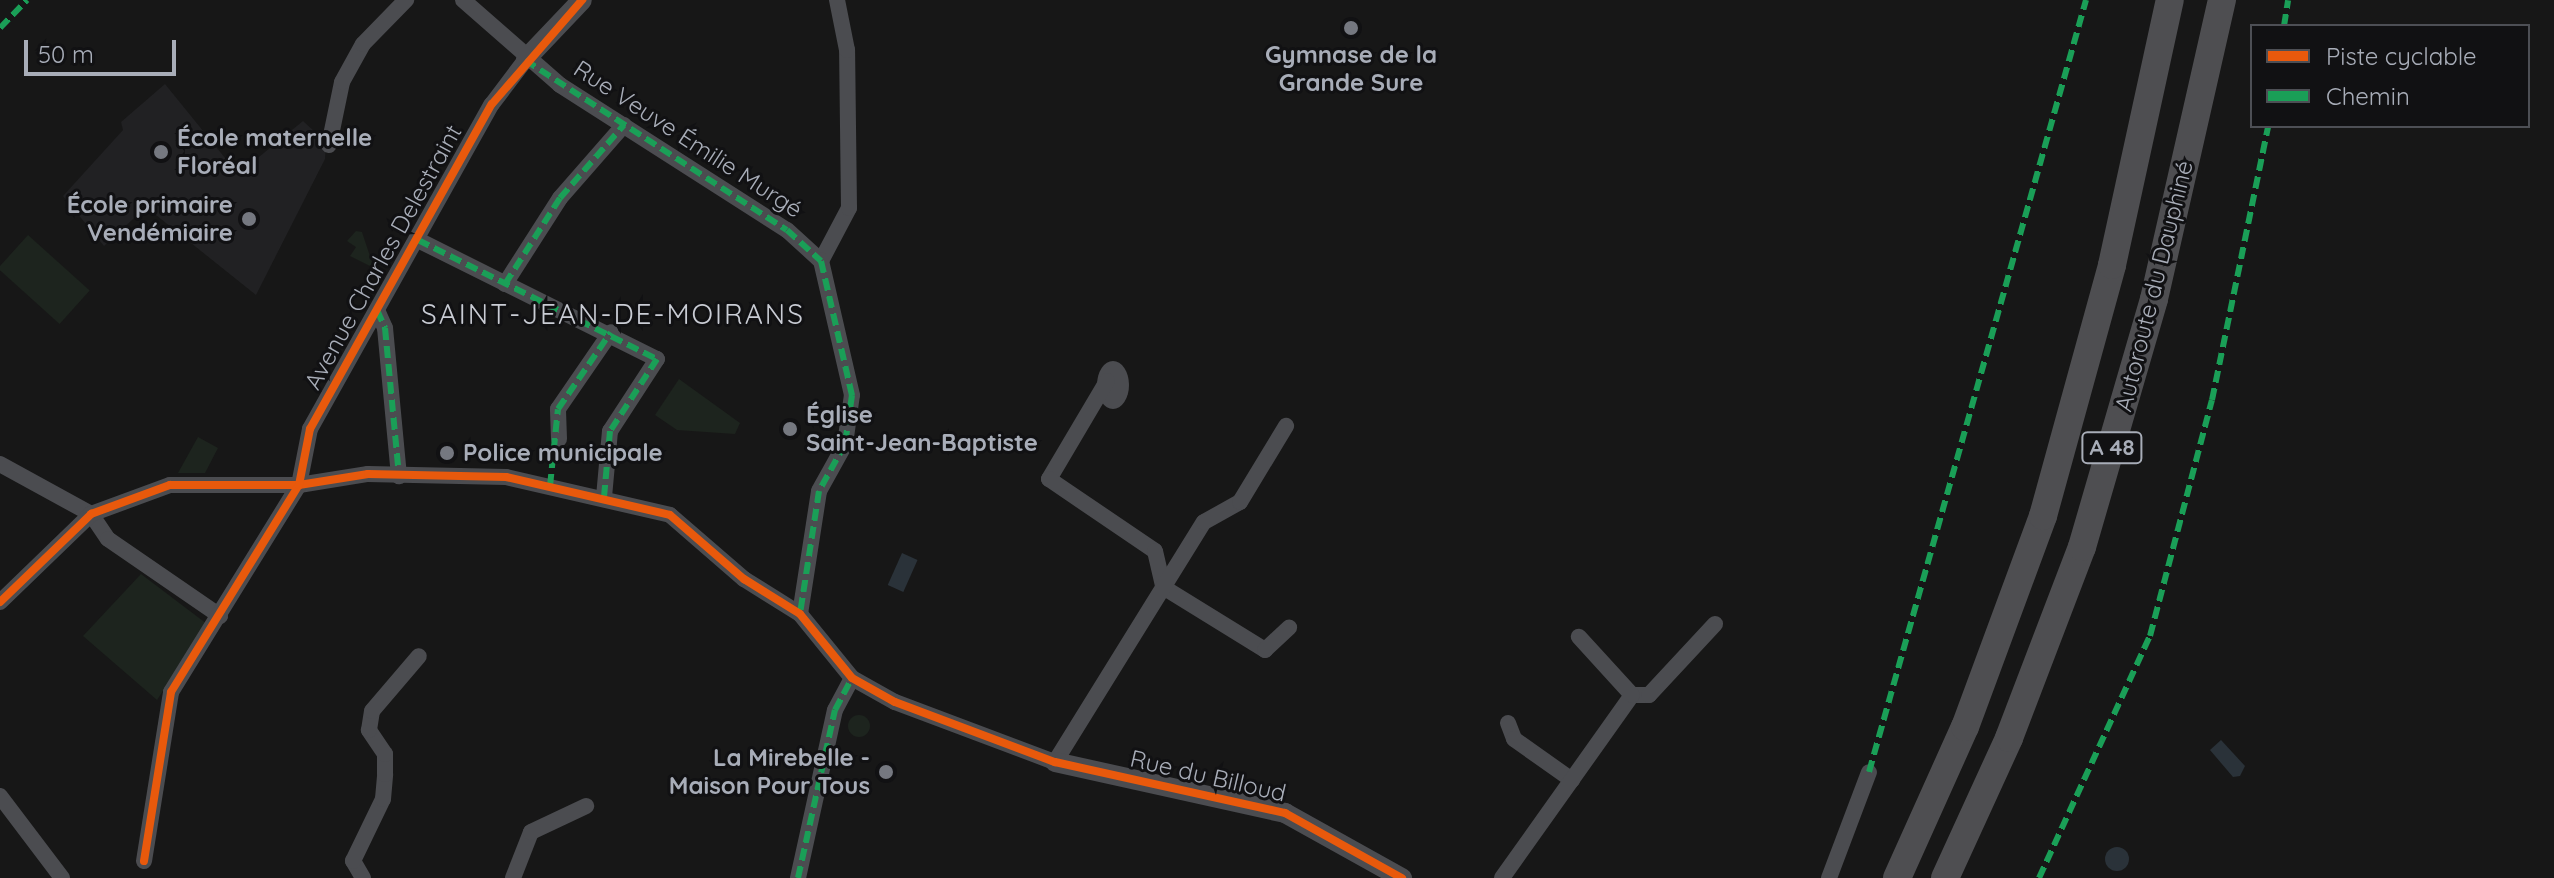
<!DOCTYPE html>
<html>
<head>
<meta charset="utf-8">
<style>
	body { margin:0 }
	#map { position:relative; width:2554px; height:878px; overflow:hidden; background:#171717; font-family:Quicksand,sans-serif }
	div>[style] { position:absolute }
	.built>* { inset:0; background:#212123 }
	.green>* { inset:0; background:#1d241e; transform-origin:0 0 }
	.round { border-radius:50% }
	.water>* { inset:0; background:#2a3239; transform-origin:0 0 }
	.minor>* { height:16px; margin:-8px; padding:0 8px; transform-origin:8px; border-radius:8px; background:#4b4c50 }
	.minor>.ring { margin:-8px; padding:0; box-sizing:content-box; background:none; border:16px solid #4b4c50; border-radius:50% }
	.tertiary>* { height:20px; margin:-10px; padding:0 10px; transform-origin:10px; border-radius:10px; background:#4b4c50 }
	.motorway>* { height:28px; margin:-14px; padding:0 14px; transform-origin:14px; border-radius:14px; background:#4e4e51 }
	.quiet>* { height:6px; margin-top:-3px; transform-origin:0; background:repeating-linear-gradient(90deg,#1a9f57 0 12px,transparent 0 18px) }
	.cycleway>* { height:8px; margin:-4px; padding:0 4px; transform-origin:4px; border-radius:4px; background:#e8590c }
	.dots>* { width:22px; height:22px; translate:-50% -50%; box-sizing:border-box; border:4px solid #111113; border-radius:50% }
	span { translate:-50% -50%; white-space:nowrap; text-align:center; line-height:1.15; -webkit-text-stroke:6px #111113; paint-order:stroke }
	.shield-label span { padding:2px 6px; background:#111113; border:2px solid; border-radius:6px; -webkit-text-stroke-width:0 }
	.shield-label { font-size:22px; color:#a8adb8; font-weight:700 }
	.poi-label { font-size:24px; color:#a8adb8; font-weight:700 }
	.left { translate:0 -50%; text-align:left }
	.right { translate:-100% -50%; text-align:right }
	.street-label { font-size:24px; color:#a8adb8 }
	.quarter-label { font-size:28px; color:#c9ccd4; letter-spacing:2px }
	.legend { position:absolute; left:2250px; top:24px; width:280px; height:104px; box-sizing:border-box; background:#111113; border:2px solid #4d4f55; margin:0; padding:10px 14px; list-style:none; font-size:24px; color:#a8adb8 }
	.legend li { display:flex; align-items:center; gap:16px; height:40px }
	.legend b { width:40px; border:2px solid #4d4f55 }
	.scale { position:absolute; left:24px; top:40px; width:152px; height:36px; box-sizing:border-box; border:4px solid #a8adb8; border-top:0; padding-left:10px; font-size:24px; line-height:28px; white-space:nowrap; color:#a8adb8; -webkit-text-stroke:6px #111113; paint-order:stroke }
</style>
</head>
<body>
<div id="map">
	<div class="built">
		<i style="clip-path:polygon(165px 84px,238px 174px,303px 121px,326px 142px,325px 159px,256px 295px,146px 207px,104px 246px,63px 196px,123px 130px,121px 122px)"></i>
	</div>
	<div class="green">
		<i style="clip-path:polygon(356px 231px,362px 232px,374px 268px,350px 256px,356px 247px,347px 241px)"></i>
		<i style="left:28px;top:235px;width:83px;height:45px;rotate:42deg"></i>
		<i style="clip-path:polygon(679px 379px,740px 423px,735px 434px,677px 430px,655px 415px)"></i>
		<i style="clip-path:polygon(198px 437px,218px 448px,205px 473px,178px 473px)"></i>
		<i style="clip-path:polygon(141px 574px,207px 624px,157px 700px,83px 636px)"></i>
		<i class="round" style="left:848px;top:715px;width:22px;height:22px"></i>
	</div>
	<div class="water">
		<i style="left:902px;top:553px;width:17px;height:35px;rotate:24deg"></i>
		<i style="clip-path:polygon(2221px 740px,2245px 766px,2240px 776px,2233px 777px,2210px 750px)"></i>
		<i class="round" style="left:2105px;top:847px;width:24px;height:24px"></i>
	</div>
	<div class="minor">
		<i style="left:463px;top:0;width:129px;rotate:41.2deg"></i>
		<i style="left:560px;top:85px;width:269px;rotate:32.6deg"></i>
		<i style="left:787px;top:230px;width:46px;rotate:42.4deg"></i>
		<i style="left:329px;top:145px;width:64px;rotate:-78.3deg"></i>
		<i style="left:342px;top:82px;width:43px;rotate:-61.1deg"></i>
		<i style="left:363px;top:44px;width:62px;rotate:-45.7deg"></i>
		<i style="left:418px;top:240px;width:267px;rotate:26.5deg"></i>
		<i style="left:657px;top:359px;width:86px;rotate:123.1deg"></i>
		<i style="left:610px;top:431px;width:66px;rotate:95.2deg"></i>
		<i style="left:821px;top:261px;width:60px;rotate:-62.2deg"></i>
		<i style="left:849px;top:208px;width:158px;rotate:-90.7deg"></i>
		<i style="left:847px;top:50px;width:51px;rotate:-101.3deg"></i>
		<i style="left:505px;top:284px;width:102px;rotate:-57.4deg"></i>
		<i style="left:560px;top:198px;width:97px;rotate:-48.8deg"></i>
		<i style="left:377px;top:310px;width:20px;rotate:66deg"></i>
		<i style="left:385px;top:328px;width:149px;rotate:84.6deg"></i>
		<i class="ring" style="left:1105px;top:369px;width:-4px;height:-4px"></i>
		<i style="left:1107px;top:381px;width:114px;rotate:120.6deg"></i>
		<i style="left:1049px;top:479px;width:128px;rotate:34.2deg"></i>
		<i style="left:1155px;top:551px;width:37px;rotate:77deg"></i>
		<i style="left:1163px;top:587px;width:120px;rotate:31.7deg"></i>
		<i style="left:1265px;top:650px;width:33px;rotate:-43deg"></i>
		<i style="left:559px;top:439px;width:30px;rotate:-92deg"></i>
		<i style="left:558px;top:409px;width:93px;rotate:-55.5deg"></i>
		<i style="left:0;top:464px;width:104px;rotate:28.8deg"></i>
		<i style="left:91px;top:514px;width:30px;rotate:56deg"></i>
		<i style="left:108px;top:539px;width:136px;rotate:34.5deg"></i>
		<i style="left:0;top:602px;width:127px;rotate:-44deg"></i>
		<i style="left:91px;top:514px;width:84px;rotate:-20.2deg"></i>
		<i style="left:170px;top:485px;width:129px"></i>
		<i style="left:299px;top:485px;width:70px;rotate:-9.1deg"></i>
		<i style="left:368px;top:474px;width:138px;rotate:1.2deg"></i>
		<i style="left:506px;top:477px;width:168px;rotate:13deg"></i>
		<i style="left:670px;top:515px;width:98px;rotate:40.9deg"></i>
		<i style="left:744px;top:579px;width:66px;rotate:32deg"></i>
		<i style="left:800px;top:614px;width:82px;rotate:50.9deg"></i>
		<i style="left:852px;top:678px;width:49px;rotate:29.2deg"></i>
		<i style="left:895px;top:702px;width:171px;rotate:20.6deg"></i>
		<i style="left:1055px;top:762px;width:282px;rotate:-58.2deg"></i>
		<i style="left:1204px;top:522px;width:41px;rotate:-29.1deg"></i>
		<i style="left:1240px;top:502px;width:89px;rotate:-58.8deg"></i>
		<i style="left:800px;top:614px;width:124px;rotate:-81.2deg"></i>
		<i style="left:819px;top:491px;width:54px;rotate:-61deg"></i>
		<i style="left:845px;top:444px;width:49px;rotate:-81.9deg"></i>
		<i style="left:852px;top:395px;width:138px;rotate:-103deg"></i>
		<i style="left:1632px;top:695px;width:17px"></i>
		<i style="left:1649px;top:695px;width:97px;rotate:-47.1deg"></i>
		<i style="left:1508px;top:723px;width:17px;rotate:69deg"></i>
		<i style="left:1514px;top:739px;width:71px;rotate:35.3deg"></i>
		<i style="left:0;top:796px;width:103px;rotate:52.9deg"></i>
		<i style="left:144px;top:861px;width:171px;rotate:-80.9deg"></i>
		<i style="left:171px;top:692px;width:243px;rotate:-58.3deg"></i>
		<i style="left:299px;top:485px;width:57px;rotate:-78.9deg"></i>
		<i style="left:310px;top:429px;width:372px;rotate:-60.8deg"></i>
		<i style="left:492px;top:104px;width:56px;rotate:-52.9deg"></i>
		<i style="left:363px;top:878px;width:20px;rotate:-120deg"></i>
		<i style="left:353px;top:861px;width:69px;rotate:-64.2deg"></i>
		<i style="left:383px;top:799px;width:25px;rotate:-85deg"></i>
		<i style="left:385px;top:774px;width:20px;rotate:-90deg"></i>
		<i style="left:385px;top:754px;width:29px;rotate:-124deg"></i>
		<i style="left:369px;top:730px;width:19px;rotate:-81deg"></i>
		<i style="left:372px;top:711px;width:72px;rotate:-49.5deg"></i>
		<i style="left:513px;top:878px;width:49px;rotate:-68.6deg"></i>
		<i style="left:531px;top:832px;width:61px;rotate:-25.3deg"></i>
		<i style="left:798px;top:878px;width:172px;rotate:-77.6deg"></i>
		<i style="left:835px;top:710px;width:36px;rotate:-62deg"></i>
		<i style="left:1502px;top:878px;width:224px;rotate:-54.6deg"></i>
		<i style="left:1632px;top:695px;width:79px;rotate:-132.4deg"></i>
		<i style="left:1829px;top:878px;width:113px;rotate:-69.3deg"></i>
	</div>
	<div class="tertiary">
		<i style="left:526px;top:59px;width:81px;rotate:-46.5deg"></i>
		<i style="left:1055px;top:762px;width:236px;rotate:12.5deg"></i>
		<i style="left:1285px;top:813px;width:134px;rotate:29.1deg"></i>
	</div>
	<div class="motorway">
		<i style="left:1897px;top:878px;width:166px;rotate:-65.8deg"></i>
		<i style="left:1965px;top:727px;width:225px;rotate:-69.7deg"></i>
		<i style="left:2043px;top:516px;width:260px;rotate:-74.6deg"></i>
		<i style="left:2112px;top:265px;width:271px;rotate:-77.7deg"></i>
		<i style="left:1945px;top:878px;width:154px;rotate:-65.4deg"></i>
		<i style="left:2009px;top:738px;width:204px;rotate:-69.1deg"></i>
		<i style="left:2082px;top:547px;width:258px;rotate:-73.8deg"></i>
		<i style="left:2154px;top:299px;width:307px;rotate:-77.2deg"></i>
	</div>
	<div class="quiet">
		<i style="left:2284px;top:26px;width:26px;rotate:-81deg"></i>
		<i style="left:0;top:28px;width:39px;rotate:-46deg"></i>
		<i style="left:525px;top:60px;width:312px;rotate:33deg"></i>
		<i style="left:787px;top:230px;width:46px;rotate:42.4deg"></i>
		<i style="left:821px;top:261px;width:138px;rotate:77deg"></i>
		<i style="left:852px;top:395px;width:49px;rotate:98.1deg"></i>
		<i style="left:845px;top:444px;width:54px;rotate:119deg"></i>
		<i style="left:819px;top:491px;width:124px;rotate:98.8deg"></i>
		<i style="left:418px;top:240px;width:267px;rotate:26.5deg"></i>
		<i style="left:657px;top:359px;width:86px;rotate:123.1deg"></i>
		<i style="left:610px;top:431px;width:66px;rotate:95.2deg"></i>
		<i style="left:505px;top:284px;width:102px;rotate:-57.4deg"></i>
		<i style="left:560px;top:198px;width:97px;rotate:-48.8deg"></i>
		<i style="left:377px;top:310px;width:20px;rotate:66deg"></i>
		<i style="left:385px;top:328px;width:149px;rotate:84.6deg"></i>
		<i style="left:550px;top:486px;width:77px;rotate:-84.1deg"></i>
		<i style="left:558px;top:409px;width:93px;rotate:-55.5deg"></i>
		<i style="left:1869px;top:772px;width:802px;rotate:-74.3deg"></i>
		<i style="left:798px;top:878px;width:172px;rotate:-77.6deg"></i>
		<i style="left:835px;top:710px;width:36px;rotate:-62deg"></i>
		<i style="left:2039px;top:878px;width:266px;rotate:-65.4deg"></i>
		<i style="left:2150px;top:636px;width:244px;rotate:-75.3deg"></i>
		<i style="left:2212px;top:400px;width:280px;rotate:-78.4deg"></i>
	</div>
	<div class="cycleway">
		<i style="left:0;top:602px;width:127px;rotate:-44deg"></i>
		<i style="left:91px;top:514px;width:84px;rotate:-20.2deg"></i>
		<i style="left:170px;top:485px;width:129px"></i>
		<i style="left:299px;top:485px;width:70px;rotate:-9.1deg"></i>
		<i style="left:368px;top:474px;width:138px;rotate:1.2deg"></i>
		<i style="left:506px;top:477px;width:168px;rotate:13deg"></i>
		<i style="left:670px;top:515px;width:98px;rotate:40.9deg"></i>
		<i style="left:744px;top:579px;width:66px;rotate:32deg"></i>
		<i style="left:800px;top:614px;width:82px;rotate:50.9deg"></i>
		<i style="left:852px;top:678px;width:49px;rotate:29.2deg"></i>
		<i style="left:895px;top:702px;width:171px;rotate:20.6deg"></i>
		<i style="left:1055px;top:762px;width:236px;rotate:12.5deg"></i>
		<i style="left:1285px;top:813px;width:134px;rotate:29.1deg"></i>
		<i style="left:144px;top:861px;width:171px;rotate:-80.9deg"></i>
		<i style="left:171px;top:692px;width:243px;rotate:-58.3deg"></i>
		<i style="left:299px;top:485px;width:57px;rotate:-78.9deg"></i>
		<i style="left:310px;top:429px;width:372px;rotate:-60.8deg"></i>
		<i style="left:492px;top:104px;width:138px;rotate:-49.1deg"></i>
	</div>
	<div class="dots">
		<i style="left:1351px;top:28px;background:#757880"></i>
		<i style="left:161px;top:152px;background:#757880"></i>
		<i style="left:249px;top:219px;background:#757880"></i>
		<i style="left:790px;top:429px;background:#757880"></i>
		<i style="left:447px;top:453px;background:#757880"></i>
		<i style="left:886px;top:772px;background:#757880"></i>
	</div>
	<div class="shield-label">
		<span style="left:2112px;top:448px">A 48</span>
	</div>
	<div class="poi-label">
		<span style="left:1351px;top:69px">Gymnase de la<br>Grande Sure</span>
		<span class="left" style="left:177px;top:152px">École maternelle<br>Floréal</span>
		<span class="right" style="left:233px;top:219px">École primaire<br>Vendémiaire</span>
		<span class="left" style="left:806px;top:429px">Église<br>Saint-Jean-Baptiste</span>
		<span class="left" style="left:463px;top:453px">Police municipale</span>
		<span class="right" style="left:870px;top:772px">La Mirebelle -<br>Maison Pour Tous</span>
	</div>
	<div class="street-label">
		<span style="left:688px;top:139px;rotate:33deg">Rue Veuve Émilie Murgé</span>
		<span style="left:383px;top:257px;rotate:-61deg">Avenue Charles Delestraint</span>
		<span style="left:2154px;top:286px;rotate:-76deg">Autoroute du Dauphiné</span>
		<span style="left:1208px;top:776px;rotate:13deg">Rue du Billoud</span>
	</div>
	<div class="quarter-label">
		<span style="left:613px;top:314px">SAINT-JEAN-DE-MOIRANS</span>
	</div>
	<ul class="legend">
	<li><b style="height:10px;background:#e8590c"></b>Piste cyclable</li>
	<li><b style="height:10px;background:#1a9f57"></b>Chemin</li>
	</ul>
	<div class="scale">50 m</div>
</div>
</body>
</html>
